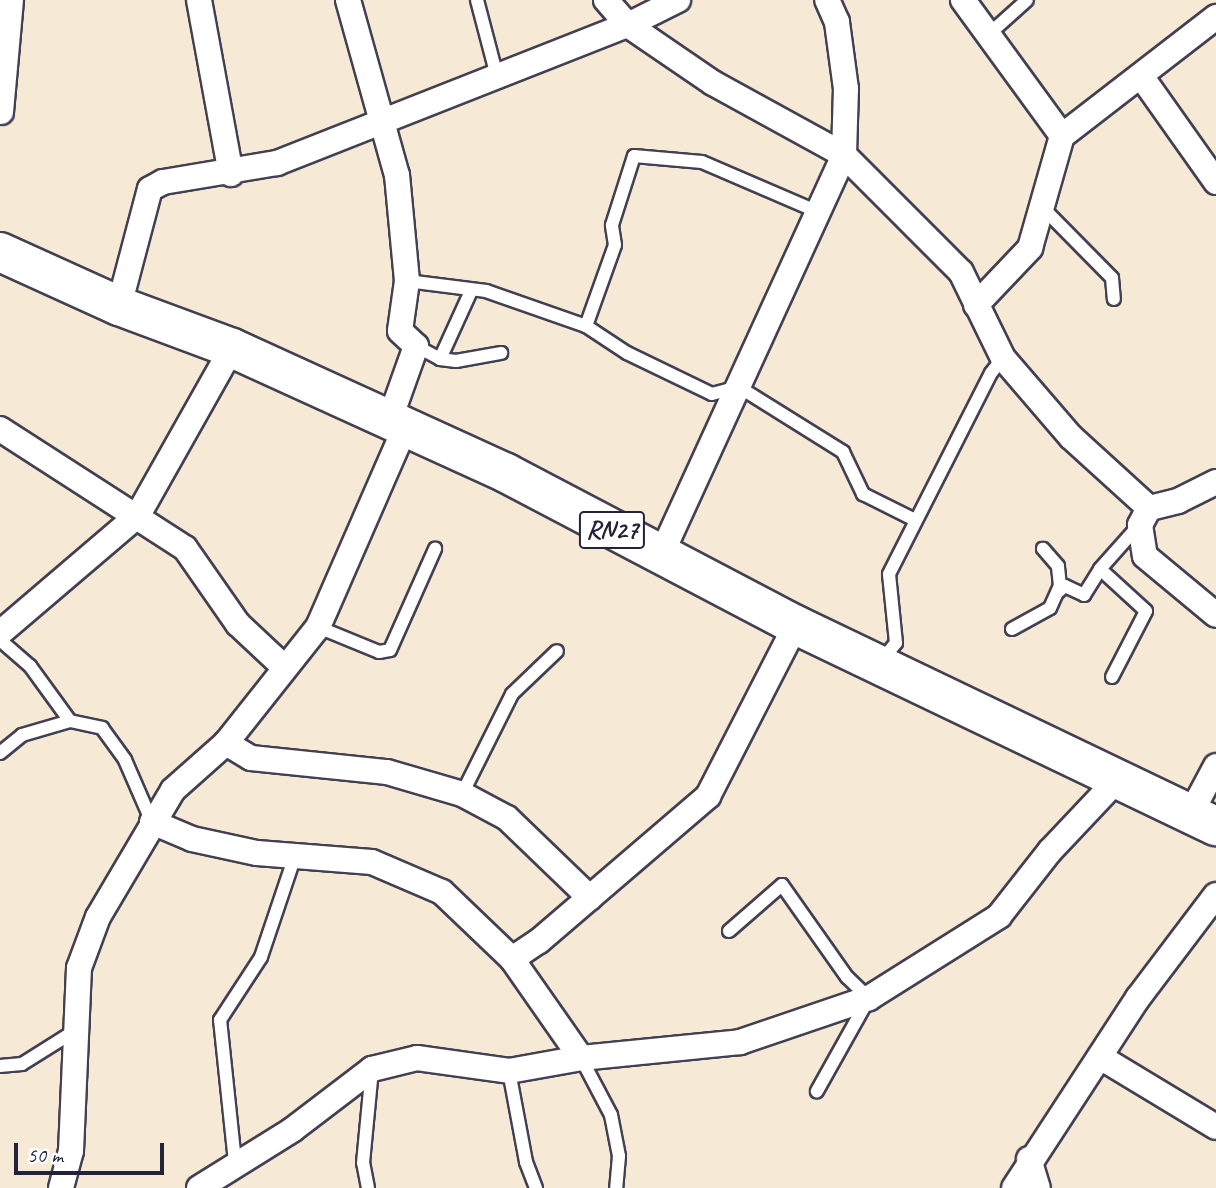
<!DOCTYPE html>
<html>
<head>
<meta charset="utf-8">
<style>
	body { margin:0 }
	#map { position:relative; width:1216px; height:1188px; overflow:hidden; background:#f6ead6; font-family:Caveat,sans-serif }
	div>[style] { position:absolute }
	.roads { filter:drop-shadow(2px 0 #424052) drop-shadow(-2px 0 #424052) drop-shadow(0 2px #424052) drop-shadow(0 -2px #424052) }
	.lane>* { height:12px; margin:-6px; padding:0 6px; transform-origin:6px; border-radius:6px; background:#fff }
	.street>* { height:24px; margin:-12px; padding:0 12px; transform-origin:12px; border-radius:12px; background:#fff }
	.primary>* { height:38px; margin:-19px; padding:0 19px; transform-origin:19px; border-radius:19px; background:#fff }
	span { translate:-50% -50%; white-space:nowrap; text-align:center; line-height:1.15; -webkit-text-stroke:5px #fff; paint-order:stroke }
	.shield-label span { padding:2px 5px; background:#fff; border:2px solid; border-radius:5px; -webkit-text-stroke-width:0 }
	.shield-label { font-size:26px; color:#22223b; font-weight:700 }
	.scale { position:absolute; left:14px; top:1143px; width:150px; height:32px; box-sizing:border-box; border:4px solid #22223b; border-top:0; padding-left:9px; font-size:21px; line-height:24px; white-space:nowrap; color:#22223b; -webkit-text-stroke:5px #fff; paint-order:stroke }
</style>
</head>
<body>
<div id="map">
	<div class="roads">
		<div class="lane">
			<i style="left:477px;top:0;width:79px;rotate:75.3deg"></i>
			<i style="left:988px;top:35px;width:52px;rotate:-41.9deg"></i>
			<i style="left:1044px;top:209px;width:97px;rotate:45.4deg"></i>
			<i style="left:1112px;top:278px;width:21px;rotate:85deg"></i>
			<i style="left:407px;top:281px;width:80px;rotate:7.2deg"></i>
			<i style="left:486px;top:291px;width:106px;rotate:19.3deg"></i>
			<i style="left:586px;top:326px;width:49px;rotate:33.4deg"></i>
			<i style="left:627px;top:353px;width:94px;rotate:25.8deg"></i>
			<i style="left:712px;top:394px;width:28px;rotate:-15deg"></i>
			<i style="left:739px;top:387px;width:123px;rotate:32deg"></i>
			<i style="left:843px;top:452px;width:47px;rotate:64.5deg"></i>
			<i style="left:863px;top:494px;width:58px;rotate:26.6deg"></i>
			<i style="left:586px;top:326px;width:86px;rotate:-70.3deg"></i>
			<i style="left:615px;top:245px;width:20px;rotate:-99deg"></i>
			<i style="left:612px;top:225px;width:72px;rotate:-72.3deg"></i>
			<i style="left:634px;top:156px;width:68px;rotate:5deg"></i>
			<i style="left:702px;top:162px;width:126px;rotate:23.3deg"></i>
			<i style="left:416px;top:346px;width:27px;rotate:28deg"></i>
			<i style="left:440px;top:359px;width:16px;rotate:7deg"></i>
			<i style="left:456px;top:361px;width:46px;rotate:-10.1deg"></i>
			<i style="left:440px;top:359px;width:75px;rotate:-65.5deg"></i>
			<i style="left:1058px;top:592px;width:9px;rotate:-41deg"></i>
			<i style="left:1065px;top:586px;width:21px;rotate:25deg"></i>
			<i style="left:1084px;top:595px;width:31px;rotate:-58deg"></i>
			<i style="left:318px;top:627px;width:66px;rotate:22.3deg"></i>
			<i style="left:379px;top:652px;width:11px;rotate:-10deg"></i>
			<i style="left:390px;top:650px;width:111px;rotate:-66deg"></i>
			<i style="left:1012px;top:629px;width:43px;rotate:-28.9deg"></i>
			<i style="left:1050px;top:608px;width:24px;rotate:-66deg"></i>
			<i style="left:1060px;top:586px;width:20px;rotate:-96deg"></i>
			<i style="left:1058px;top:566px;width:23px;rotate:-131deg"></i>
			<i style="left:0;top:640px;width:40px;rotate:41deg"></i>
			<i style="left:30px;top:666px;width:68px;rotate:54deg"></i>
			<i style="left:70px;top:721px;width:33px;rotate:12deg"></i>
			<i style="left:102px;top:728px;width:39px;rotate:54deg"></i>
			<i style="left:125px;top:760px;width:68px;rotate:66.5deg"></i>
			<i style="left:882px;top:660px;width:22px;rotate:-51deg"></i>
			<i style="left:896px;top:643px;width:69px;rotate:-95.8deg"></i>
			<i style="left:889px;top:574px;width:225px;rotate:-63.1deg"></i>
			<i style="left:991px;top:373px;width:19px;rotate:-51deg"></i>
			<i style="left:1112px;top:677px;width:74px;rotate:-62.7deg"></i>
			<i style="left:1146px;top:611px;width:62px;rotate:-137.6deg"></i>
			<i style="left:1100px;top:569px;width:59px;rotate:-48.4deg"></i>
			<i style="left:0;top:753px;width:28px;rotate:-39deg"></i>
			<i style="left:22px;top:735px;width:50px;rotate:-16.3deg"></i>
			<i style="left:462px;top:794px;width:112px;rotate:-63.4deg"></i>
			<i style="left:512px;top:694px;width:62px;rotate:-43.7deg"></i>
			<i style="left:729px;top:931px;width:70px;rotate:-41deg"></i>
			<i style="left:782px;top:885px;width:113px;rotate:54.8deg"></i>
			<i style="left:847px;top:977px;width:30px;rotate:44deg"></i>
			<i style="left:869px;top:998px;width:107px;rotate:119.2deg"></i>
			<i style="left:581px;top:1058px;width:64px;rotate:62.2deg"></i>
			<i style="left:611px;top:1115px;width:42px;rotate:79deg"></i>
			<i style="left:619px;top:1156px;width:32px;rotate:95deg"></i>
			<i style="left:0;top:1066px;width:22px;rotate:-5deg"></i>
			<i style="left:22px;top:1064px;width:60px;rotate:-32.1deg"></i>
			<i style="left:509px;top:1071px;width:93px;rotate:79.4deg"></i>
			<i style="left:526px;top:1162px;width:28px;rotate:69deg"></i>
			<i style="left:235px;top:1162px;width:143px;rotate:-96deg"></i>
			<i style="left:220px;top:1020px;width:75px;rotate:-56.9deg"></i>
			<i style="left:261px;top:957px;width:107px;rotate:-71.4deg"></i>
			<i style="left:368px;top:1188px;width:25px;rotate:-101deg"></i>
			<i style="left:363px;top:1163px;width:93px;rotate:-84.5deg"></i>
		</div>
		<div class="street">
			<i style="left:199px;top:0;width:177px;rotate:79.6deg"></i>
			<i style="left:348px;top:0;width:182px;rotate:74.4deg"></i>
			<i style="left:397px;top:175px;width:106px;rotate:84.6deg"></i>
			<i style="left:407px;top:281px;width:50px;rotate:98deg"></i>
			<i style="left:400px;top:331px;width:22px;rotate:43deg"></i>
			<i style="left:416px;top:346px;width:77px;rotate:109.6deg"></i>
			<i style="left:606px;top:0;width:33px;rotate:49deg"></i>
			<i style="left:628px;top:25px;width:103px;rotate:34.3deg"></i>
			<i style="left:713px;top:83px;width:149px;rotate:28.8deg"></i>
			<i style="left:844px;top:155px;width:165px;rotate:45deg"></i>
			<i style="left:961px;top:272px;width:96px;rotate:64deg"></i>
			<i style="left:1003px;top:358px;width:104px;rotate:49.3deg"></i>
			<i style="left:1071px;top:437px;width:105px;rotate:42.3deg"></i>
			<i style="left:963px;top:0;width:168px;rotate:53.9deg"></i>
			<i style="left:1141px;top:76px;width:130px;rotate:54.7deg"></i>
			<i style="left:1px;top:112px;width:112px;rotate:-84.9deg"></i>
			<i style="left:976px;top:305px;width:79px;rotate:-46.5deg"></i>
			<i style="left:1030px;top:248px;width:116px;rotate:-74.1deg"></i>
			<i style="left:1062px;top:136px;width:195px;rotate:-37.7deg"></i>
			<i style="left:119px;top:306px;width:121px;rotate:-75.2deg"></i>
			<i style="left:150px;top:189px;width:15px;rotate:-28deg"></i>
			<i style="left:163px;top:182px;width:116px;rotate:-9.5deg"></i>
			<i style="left:277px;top:163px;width:377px;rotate:-21.5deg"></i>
			<i style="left:628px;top:25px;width:56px;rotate:-26.6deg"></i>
			<i style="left:0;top:429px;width:220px;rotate:32.8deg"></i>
			<i style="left:185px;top:548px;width:93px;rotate:55.1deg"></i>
			<i style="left:238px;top:624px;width:64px;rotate:43.1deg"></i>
			<i style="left:1216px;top:482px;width:42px;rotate:153.4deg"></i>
			<i style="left:1178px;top:501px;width:30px;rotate:166deg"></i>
			<i style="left:1149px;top:508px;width:19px;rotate:118deg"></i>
			<i style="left:1140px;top:525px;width:31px;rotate:81deg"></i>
			<i style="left:1145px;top:556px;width:92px;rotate:39.7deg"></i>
			<i style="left:660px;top:557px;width:442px;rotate:-65.4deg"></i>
			<i style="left:844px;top:155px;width:66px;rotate:-88.3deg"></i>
			<i style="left:846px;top:89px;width:68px;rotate:-97.7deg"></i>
			<i style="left:837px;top:22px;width:24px;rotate:-114deg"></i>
			<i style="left:0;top:633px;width:182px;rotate:-40.5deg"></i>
			<i style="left:138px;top:515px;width:192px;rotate:-60.6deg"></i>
			<i style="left:226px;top:743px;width:29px;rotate:31deg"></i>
			<i style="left:251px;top:758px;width:137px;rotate:5.9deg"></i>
			<i style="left:387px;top:772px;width:78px;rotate:16.3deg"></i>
			<i style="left:462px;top:794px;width:51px;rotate:28.1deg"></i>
			<i style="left:507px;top:818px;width:115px;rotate:43.9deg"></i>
			<i style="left:1191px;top:813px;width:53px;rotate:-62deg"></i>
			<i style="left:152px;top:822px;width:43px;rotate:23deg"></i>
			<i style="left:192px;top:839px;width:66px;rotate:12.2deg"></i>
			<i style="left:257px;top:853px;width:115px;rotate:4.5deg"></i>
			<i style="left:372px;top:862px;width:76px;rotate:23.2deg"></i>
			<i style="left:442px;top:892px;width:97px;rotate:43.7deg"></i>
			<i style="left:512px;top:959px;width:121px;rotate:55.1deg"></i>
			<i style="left:512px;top:959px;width:32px;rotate:-34deg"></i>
			<i style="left:539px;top:941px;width:223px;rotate:-40.6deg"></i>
			<i style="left:708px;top:796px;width:192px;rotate:-62.8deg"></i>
			<i style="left:1100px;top:1057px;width:135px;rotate:31.1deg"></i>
			<i style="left:1029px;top:1159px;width:30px;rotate:73deg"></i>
			<i style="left:61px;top:1188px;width:38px;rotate:-75deg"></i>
			<i style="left:71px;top:1151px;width:183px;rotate:-87.5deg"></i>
			<i style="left:79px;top:968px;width:54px;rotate:-69.6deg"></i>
			<i style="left:98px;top:917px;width:147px;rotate:-59.4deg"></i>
			<i style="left:173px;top:790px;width:71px;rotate:-41.6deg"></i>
			<i style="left:226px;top:743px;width:148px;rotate:-51.6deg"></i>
			<i style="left:318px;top:627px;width:219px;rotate:-66.4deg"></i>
			<i style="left:199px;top:1188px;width:110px;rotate:-31.9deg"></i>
			<i style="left:292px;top:1130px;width:101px;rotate:-37.3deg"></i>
			<i style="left:372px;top:1069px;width:46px;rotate:-13.7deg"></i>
			<i style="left:417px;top:1058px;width:93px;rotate:8deg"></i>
			<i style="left:509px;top:1071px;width:73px;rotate:-10.2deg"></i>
			<i style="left:581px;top:1058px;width:160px;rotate:-5.7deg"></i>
			<i style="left:740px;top:1042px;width:136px;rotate:-18.8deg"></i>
			<i style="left:869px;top:998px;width:154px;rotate:-32.2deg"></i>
			<i style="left:999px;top:916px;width:83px;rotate:-51.9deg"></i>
			<i style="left:1050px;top:851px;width:98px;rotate:-46.7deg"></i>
			<i style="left:1014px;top:1188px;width:227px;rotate:-56.9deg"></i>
			<i style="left:1138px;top:998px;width:129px;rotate:-52.9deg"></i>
		</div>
		<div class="primary">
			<i style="left:0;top:252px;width:131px;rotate:24.4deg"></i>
			<i style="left:119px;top:306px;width:121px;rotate:20.4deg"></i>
			<i style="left:232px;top:348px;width:301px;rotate:24.5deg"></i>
			<i style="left:506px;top:473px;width:327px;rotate:27.7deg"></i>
			<i style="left:796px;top:625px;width:466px;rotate:25.6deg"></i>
		</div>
	</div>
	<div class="shield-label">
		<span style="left:612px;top:530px">RN27</span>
	</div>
	<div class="scale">50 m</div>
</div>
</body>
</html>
